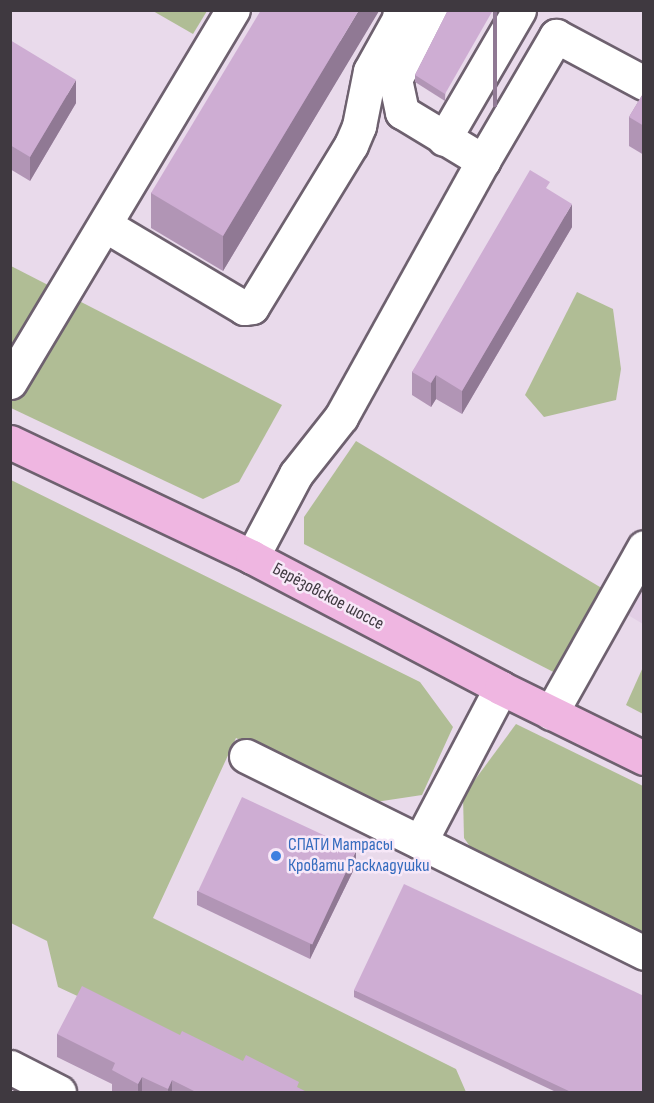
<!DOCTYPE html>
<html>
<head>
<meta charset="utf-8">
<style>
	body { margin:0 }
	#map { position:relative; width:654px; height:1103px; overflow:hidden; background:#e9daeb; font-family:"Sofia Sans Condensed",sans-serif }
	div>[style] { position:absolute }
	.built>* { inset:0; background:#e2cee5 }
	.green>* { inset:0; background:#b0bd95 }
	.roads { filter:drop-shadow(2px 0 #6e616f) drop-shadow(-2px 0 #6e616f) drop-shadow(0 2px #6e616f) drop-shadow(0 -2px #6e616f) }
	.minor>* { height:33px; margin:-16.5px; padding:0 16.5px; transform-origin:16.5px; border-radius:16.5px; background:#fff }
	.major>* { height:33px; margin:-16.5px; padding:0 16.5px; transform-origin:16.5px; border-radius:16.5px; background:#efb6e1 }
	.wall>* { inset:0; background:#b195b5 }
	.shaded-wall>* { inset:0; background:#907994; transform-origin:0 0 }
	.building>* { inset:0; background:#ceadd3; transform-origin:0 0 }
	.dots>* { width:16px; height:16px; translate:-50% -50%; box-sizing:border-box; border:3px solid #f7e8f8; border-radius:50% }
	span { translate:-50% -50%; white-space:nowrap; text-align:center; line-height:1.15; -webkit-text-stroke:5px #f7e8f8; paint-order:stroke }
	.street-label { font-size:18px; color:#3f3940 }
	.shop-label { font-size:18px; color:#366cbe }
	.left { translate:0 -50%; text-align:left }
	.frame { position:absolute; inset:0; border:12px solid #3f3940; pointer-events:none }
</style>
</head>
<body>
<div id="map">
	<div class="built">
		<i style="clip-path:polygon(643px 589px,643px 624px,628px 615px)"></i>
	</div>
	<div class="green">
		<i style="clip-path:polygon(153px 11px,207px 11px,193px 34px)"></i>
		<i style="clip-path:polygon(11px 266px,282px 405px,239px 482px,203px 499px,11px 408px)"></i>
		<i style="clip-path:polygon(577px 292px,613px 309px,621px 369px,616px 400px,544px 417px,525px 395px)"></i>
		<i style="clip-path:polygon(356px 441px,625px 602px,571px 681px,304px 544px,304px 517px)"></i>
		<i style="clip-path:polygon(11px 480px,420px 682px,453px 727px,422px 795px,369px 803px,236px 738px,153px 918px,456px 1069px,466px 1092px,284px 1092px,58px 987px,47px 941px,11px 923px)"></i>
		<i style="clip-path:polygon(643px 667px,643px 714px,626px 705px)"></i>
		<i style="clip-path:polygon(516px 724px,643px 786px,643px 935px,490px 875px,464px 838px,463px 796px)"></i>
	</div>
	<div class="roads">
		<div class="minor">
			<i style="left:433px;top:10px;width:79px;rotate:118.8deg"></i>
			<i style="left:395px;top:79px;width:34px;rotate:78deg"></i>
			<i style="left:402px;top:112px;width:95px;rotate:31.2deg"></i>
			<i style="left:444px;top:139px;width:149px;rotate:-59.8deg"></i>
			<i style="left:105px;top:225px;width:162px;rotate:30.8deg"></i>
			<i style="left:244px;top:308px;width:8px;rotate:-7deg"></i>
			<i style="left:252px;top:307px;width:190px;rotate:-58.6deg"></i>
			<i style="left:351px;top:145px;width:21px;rotate:-67deg"></i>
			<i style="left:359px;top:126px;width:56px;rotate:-78.7deg"></i>
			<i style="left:370px;top:71px;width:60px;rotate:-60.9deg"></i>
			<i style="left:399px;top:19px;width:9px;rotate:-84deg"></i>
			<i style="left:10px;top:382px;width:434px;rotate:-59.1deg"></i>
			<i style="left:252px;top:557px;width:94px;rotate:-62.1deg"></i>
			<i style="left:296px;top:474px;width:73px;rotate:-51.7deg"></i>
			<i style="left:341px;top:417px;width:293px;rotate:-61deg"></i>
			<i style="left:483px;top:161px;width:145px;rotate:-59.7deg"></i>
			<i style="left:556px;top:36px;width:100px;rotate:28.1deg"></i>
			<i style="left:551px;top:713px;width:190px;rotate:-60.7deg"></i>
			<i style="left:246px;top:756px;width:444px;rotate:26.3deg"></i>
			<i style="left:420px;top:842px;width:174px;rotate:-62.3deg"></i>
			<i style="left:10px;top:1067px;width:55px;rotate:27deg"></i>
		</div>
		<div class="major">
			<i style="left:10px;top:442px;width:268px;rotate:25.4deg"></i>
			<i style="left:252px;top:557px;width:281px;rotate:27.7deg"></i>
			<i style="left:501px;top:688px;width:159px;rotate:26.1deg"></i>
		</div>
	</div>
	<div class="wall">
		<i style="clip-path:polygon(379px 10px,223px 271px,151px 228px,151px 193px)"></i>
		<i style="clip-path:polygon(448px 10px,445px 101px,415px 82px,415px 75px)"></i>
		<i style="clip-path:polygon(10px 40px,76px 103px,30px 181px,10px 169px)"></i>
		<i style="clip-path:polygon(644px 92px,644px 155px,629px 146px,629px 117px)"></i>
		<i style="clip-path:polygon(550px 191px,572px 227px,462px 414px,436px 399px,431px 407px,412px 395px,412px 372px)"></i>
		<i style="clip-path:polygon(356px 865px,310px 959px,197px 905px,197px 891px)"></i>
		<i style="clip-path:polygon(354px 990px,644px 1092px,556px 1092px,354px 997px)"></i>
		<i style="clip-path:polygon(57px 1034px,180px 1035px,307px 1092px,112px 1092px,112px 1084px,57px 1057px)"></i>
	</div>
	<div class="shaded-wall">
		<i style="clip-path:polygon(359px 10px,379px 11px,223px 271px,223px 236px)"></i>
		<i style="left:493px;top:10px;width:4px;height:97px"></i>
		<i style="clip-path:polygon(76px 80px,76px 103px,30px 181px,30px 157px)"></i>
		<i style="clip-path:polygon(572px 204px,572px 227px,462px 414px,462px 391px)"></i>
		<i style="clip-path:polygon(436px 375px,436px 399px,431px 407px,431px 383px)"></i>
		<i style="clip-path:polygon(356px 851px,356px 865px,310px 959px,310px 945px)"></i>
		<i style="clip-path:polygon(142px 1077px,142px 1092px,138px 1092px,138px 1084px)"></i>
		<i style="clip-path:polygon(172px 1080px,172px 1092px,168px 1092px,168px 1089px)"></i>
	</div>
	<div class="building">
		<i style="clip-path:polygon(261px 10px,359px 10px,223px 236px,151px 193px)"></i>
		<i style="clip-path:polygon(448px 10px,493px 10px,445px 94px,415px 75px)"></i>
		<i style="clip-path:polygon(10px 40px,76px 80px,30px 157px,10px 145px)"></i>
		<i style="clip-path:polygon(644px 92px,644px 126px,629px 117px)"></i>
		<i style="clip-path:polygon(530px 170px,550px 182px,546px 188px,572px 204px,462px 391px,436px 375px,431px 383px,412px 372px)"></i>
		<i style="left:242px;top:797px;width:126px;height:104px;rotate:25deg"></i>
		<i style="clip-path:polygon(404px 884px,644px 996px,644px 1092px,571px 1092px,354px 990px)"></i>
		<i style="clip-path:polygon(82px 986px,180px 1035px,182px 1031px,243px 1061px,246px 1055px,299px 1082px,297px 1087px,307px 1092px,196px 1092px,172px 1080px,168px 1089px,142px 1077px,138px 1084px,112px 1070px,115px 1063px,57px 1034px)"></i>
	</div>
	<div class="dots">
		<i style="left:276px;top:856px;background:#3f7fe0"></i>
	</div>
	<div class="street-label">
		<span style="left:328px;top:597px;rotate:28deg">Берёзовское шоссе</span>
	</div>
	<div class="shop-label">
		<span class="left" style="left:288px;top:856px">СПАТИ Матрасы<br>Кровати Раскладушки</span>
	</div>
	<div class="frame"></div>
</div>
</body>
</html>
